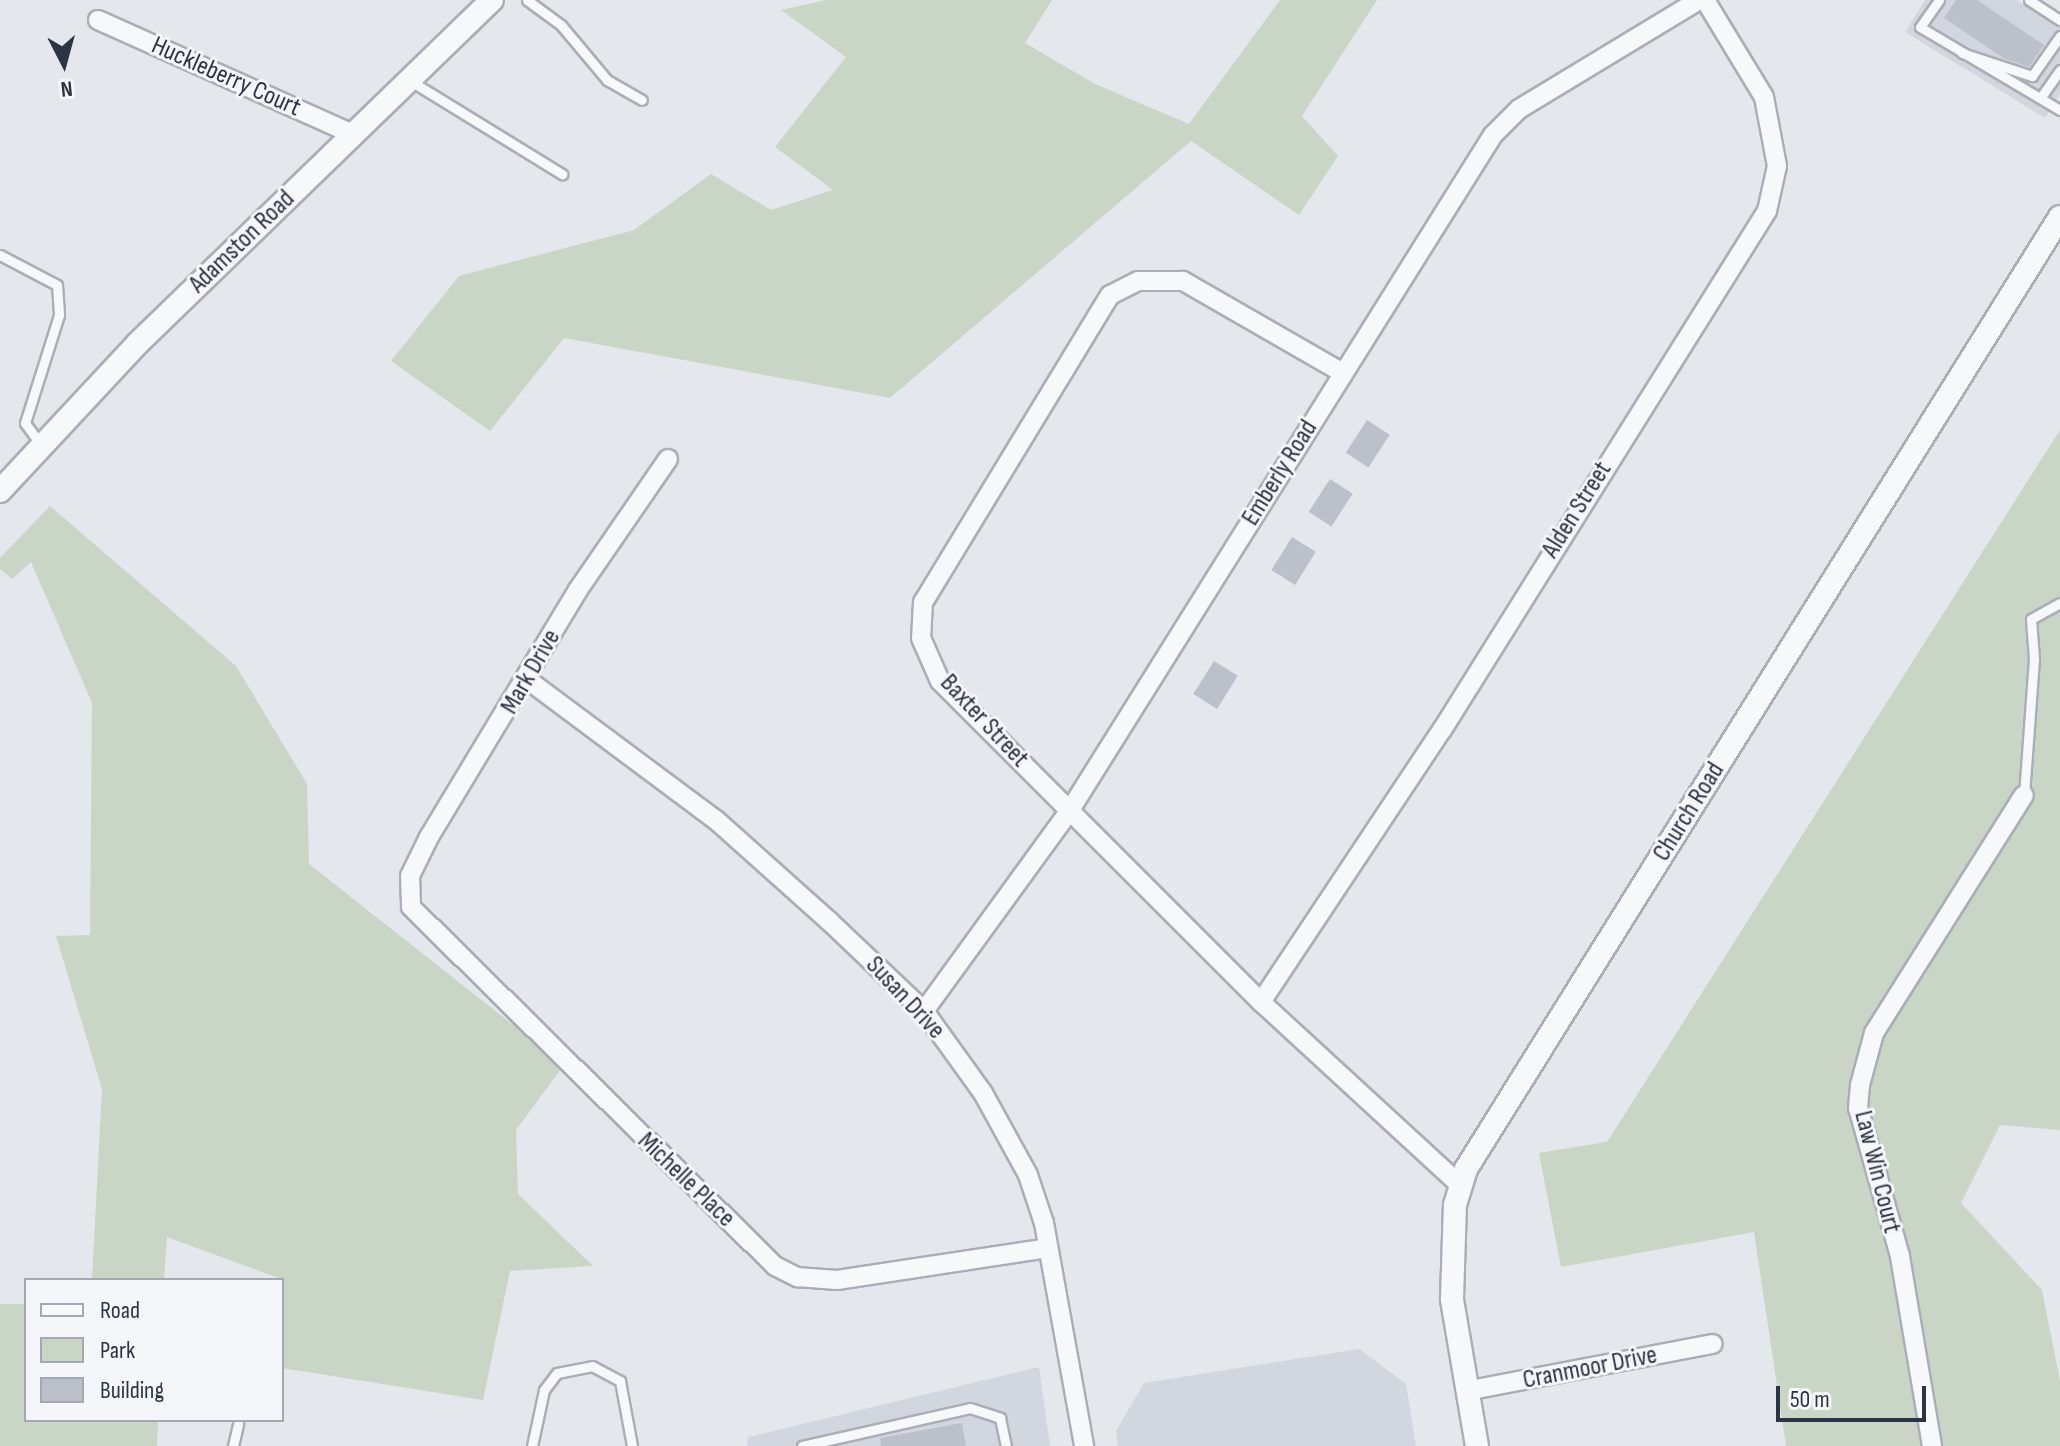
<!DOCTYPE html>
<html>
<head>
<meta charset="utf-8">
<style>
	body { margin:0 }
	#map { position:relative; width:2060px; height:1446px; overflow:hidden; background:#e4e7ec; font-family:"Sofia Sans Condensed",sans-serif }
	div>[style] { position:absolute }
	.built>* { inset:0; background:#d2d6de }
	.green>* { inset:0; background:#c9d6c5 }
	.building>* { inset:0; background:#bbc0ca; transform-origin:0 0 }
	.roads { filter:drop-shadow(2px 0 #a9aeb7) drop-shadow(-2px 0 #a9aeb7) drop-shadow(0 2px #a9aeb7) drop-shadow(0 -2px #a9aeb7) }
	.service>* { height:9px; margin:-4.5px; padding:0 4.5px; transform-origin:4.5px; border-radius:4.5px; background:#f7f8fa }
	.minor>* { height:18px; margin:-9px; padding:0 9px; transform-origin:9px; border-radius:9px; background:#f7f8fa }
	.tertiary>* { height:22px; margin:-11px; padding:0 11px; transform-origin:11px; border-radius:11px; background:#f7f8fa }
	span { translate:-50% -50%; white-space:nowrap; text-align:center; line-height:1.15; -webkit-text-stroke:6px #f4f6f9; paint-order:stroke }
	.street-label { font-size:26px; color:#2b3445 }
	.legend { position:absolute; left:24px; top:1278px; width:260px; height:144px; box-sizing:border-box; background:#f4f6f9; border:2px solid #a4a8b1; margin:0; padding:10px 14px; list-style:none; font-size:24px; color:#2b3445 }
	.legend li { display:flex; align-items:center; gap:16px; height:40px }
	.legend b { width:40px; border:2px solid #a4a8b1 }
	.north { position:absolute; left:24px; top:24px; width:80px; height:80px; -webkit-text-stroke:6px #f4f6f9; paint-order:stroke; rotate:174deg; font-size:22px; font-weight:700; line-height:32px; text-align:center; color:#2b3445 }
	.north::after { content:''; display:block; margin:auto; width:28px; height:36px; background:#2b3445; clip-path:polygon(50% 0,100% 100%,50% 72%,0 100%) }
	.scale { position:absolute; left:1776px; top:1386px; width:150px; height:36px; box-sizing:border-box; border:4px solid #2b3445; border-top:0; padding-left:10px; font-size:24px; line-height:28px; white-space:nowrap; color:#2b3445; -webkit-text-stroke:6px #f4f6f9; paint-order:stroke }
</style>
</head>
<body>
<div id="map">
	<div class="built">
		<i style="clip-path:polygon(1925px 0,2016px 0,2060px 27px,2060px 94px,2045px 118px,1905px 32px)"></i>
		<i style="clip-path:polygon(1359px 1349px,1406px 1384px,1416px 1446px,1118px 1446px,1116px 1431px,1144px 1383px)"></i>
		<i style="clip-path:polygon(1039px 1367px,1050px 1446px,747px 1446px,748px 1437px)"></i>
	</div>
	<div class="green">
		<i style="clip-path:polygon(826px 0,1052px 0,1025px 43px,1095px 84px,1189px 124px,1280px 0,1377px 0,1302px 116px,1338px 156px,1299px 215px,1191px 141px,890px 398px,564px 338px,490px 431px,391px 361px,459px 276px,634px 230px,711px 174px,771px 210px,833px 190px,775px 147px,846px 57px,781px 10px)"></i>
		<i style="clip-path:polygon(2060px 430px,2060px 1130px,2000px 1125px,1961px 1203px,2042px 1290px,2060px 1381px,2060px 1446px,1786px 1446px,1754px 1232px,1561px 1267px,1539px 1153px,1607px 1142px)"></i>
		<i style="clip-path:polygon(50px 506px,236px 666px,307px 784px,309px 864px,564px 1065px,516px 1130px,518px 1194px,593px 1266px,510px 1271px,483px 1400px,282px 1368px,281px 1279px,167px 1237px,164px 1280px,92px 1280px,102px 1089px,56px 936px,90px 935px,92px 703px,31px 562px,12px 579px,0 569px,0 558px)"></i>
		<i style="clip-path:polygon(0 1304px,26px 1304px,26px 1420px,158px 1420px,157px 1446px,0 1446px)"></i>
	</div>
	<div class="building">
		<i style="clip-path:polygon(1956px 0,1977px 0,2044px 45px,2029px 67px,2005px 59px,1944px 18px)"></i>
		<i style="left:1367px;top:420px;width:27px;height:39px;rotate:33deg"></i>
		<i style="left:1330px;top:479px;width:27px;height:39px;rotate:33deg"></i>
		<i style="left:1292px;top:537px;width:28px;height:39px;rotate:32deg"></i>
		<i style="left:1214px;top:661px;width:28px;height:39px;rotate:32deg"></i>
		<i style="clip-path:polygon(962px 1423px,966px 1446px,881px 1446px,880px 1438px)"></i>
	</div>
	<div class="roads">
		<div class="service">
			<i style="left:527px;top:0;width:42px;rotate:36.3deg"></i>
			<i style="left:561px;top:25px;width:72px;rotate:50.1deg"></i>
			<i style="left:607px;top:80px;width:40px;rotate:29.7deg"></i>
			<i style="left:1939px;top:0;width:33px;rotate:125deg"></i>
			<i style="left:1920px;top:27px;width:163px;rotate:30.7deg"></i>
			<i style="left:2029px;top:0;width:37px;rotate:33deg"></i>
			<i style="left:1962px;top:53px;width:74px;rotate:18.2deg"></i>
			<i style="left:2032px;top:76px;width:49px;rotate:-55deg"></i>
			<i style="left:409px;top:80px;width:180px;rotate:31.6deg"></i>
			<i style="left:2041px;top:97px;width:33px;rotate:-55deg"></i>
			<i style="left:0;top:255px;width:64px;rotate:27.8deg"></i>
			<i style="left:57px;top:285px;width:30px;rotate:86deg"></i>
			<i style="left:59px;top:315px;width:113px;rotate:107.5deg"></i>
			<i style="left:25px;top:423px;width:29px;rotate:54deg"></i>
			<i style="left:2024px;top:795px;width:136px;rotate:-85.8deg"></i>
			<i style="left:2034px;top:659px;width:40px;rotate:-94.3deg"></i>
			<i style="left:2031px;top:619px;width:33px;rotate:-29deg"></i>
			<i style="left:233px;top:1446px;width:23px;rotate:-77deg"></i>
			<i style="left:532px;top:1446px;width:57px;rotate:-77.9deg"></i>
			<i style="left:544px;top:1390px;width:21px;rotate:-53deg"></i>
			<i style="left:557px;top:1373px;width:36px;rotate:-11deg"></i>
			<i style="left:592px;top:1366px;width:32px;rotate:28deg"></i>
			<i style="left:620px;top:1381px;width:66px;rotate:79.5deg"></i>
			<i style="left:802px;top:1446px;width:172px;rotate:-12.7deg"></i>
			<i style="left:970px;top:1408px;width:32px;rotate:18deg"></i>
			<i style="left:1000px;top:1418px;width:29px;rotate:78deg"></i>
		</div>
		<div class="minor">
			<i style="left:98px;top:20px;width:279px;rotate:24.1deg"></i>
			<i style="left:1343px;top:373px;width:185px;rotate:-150.1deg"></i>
			<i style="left:1183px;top:281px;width:45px;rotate:180deg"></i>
			<i style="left:1138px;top:281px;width:31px;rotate:153deg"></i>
			<i style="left:1110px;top:295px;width:359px;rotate:121.3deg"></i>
			<i style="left:923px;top:602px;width:36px;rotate:93deg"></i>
			<i style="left:921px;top:638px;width:47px;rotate:66.2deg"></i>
			<i style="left:940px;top:681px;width:454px;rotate:45deg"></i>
			<i style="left:1261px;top:1002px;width:272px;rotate:42.6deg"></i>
			<i style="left:668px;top:459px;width:159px;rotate:124.5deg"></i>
			<i style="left:578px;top:590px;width:288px;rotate:121.1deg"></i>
			<i style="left:429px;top:837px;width:43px;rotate:116deg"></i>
			<i style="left:410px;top:876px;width:31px;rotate:88deg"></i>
			<i style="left:411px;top:907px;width:511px;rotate:44.6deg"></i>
			<i style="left:775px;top:1266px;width:25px;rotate:27deg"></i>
			<i style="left:797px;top:1277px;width:40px;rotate:4.3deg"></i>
			<i style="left:837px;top:1280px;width:213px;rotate:-8.6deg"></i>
			<i style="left:528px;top:680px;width:234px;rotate:36.7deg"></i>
			<i style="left:716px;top:820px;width:152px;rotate:41.8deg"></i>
			<i style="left:829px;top:921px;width:131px;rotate:43.5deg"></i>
			<i style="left:924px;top:1011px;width:101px;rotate:54.3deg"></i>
			<i style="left:983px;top:1093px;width:94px;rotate:61.2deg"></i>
			<i style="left:1028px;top:1175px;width:51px;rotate:71.6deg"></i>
			<i style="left:1044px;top:1223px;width:227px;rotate:79.8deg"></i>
			<i style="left:1261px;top:1002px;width:327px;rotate:-56.4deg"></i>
			<i style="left:1442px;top:730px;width:612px;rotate:-57.95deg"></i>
			<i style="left:1767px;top:211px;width:46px;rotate:-77.5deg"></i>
			<i style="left:1777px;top:166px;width:70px;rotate:-100.7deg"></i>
			<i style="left:1764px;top:97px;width:114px;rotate:-121.3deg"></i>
			<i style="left:924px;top:1011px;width:248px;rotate:-54deg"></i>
			<i style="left:1070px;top:810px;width:797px;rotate:-57.93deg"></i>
			<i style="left:1493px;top:135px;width:37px;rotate:-45deg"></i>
			<i style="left:1519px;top:109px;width:210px;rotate:-31.2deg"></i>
			<i style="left:1466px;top:1391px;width:251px;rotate:-10.8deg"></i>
			<i style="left:1932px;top:1446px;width:193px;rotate:-99.6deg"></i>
			<i style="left:1900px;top:1256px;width:154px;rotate:-105.8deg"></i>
			<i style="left:1858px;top:1108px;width:23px;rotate:-85deg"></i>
			<i style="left:1860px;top:1085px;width:54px;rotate:-74.9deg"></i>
			<i style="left:1874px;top:1033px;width:281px;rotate:-57.8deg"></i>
		</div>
		<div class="tertiary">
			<i style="left:0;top:491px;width:201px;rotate:-47deg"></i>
			<i style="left:137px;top:344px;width:494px;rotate:-44.1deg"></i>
			<i style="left:1477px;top:1446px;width:149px;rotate:-99.7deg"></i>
			<i style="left:1452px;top:1299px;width:94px;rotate:-88.2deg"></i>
			<i style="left:1455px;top:1205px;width:38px;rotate:-73deg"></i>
			<i style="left:1466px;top:1169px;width:1122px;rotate:-58.04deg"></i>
		</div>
	</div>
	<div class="street-label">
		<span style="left:226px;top:77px;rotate:24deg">Huckleberry Court</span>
		<span style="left:242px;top:242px;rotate:-44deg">Adamston Road</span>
		<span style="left:1280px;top:473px;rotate:-58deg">Emberly Road</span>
		<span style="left:1577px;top:510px;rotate:-58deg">Alden Street</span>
		<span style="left:531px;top:672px;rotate:-60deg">Mark Drive</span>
		<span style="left:984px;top:721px;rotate:47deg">Baxter Street</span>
		<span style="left:1689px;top:812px;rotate:-58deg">Church Road</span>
		<span style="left:905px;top:998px;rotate:47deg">Susan Drive</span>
		<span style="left:1877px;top:1172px;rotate:76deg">Law Win Court</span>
		<span style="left:686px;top:1180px;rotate:44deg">Michelle Place</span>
		<span style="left:1590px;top:1368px;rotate:-11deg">Cranmoor Drive</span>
	</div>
	<ul class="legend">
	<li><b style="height:10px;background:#f7f8fa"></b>Road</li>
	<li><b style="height:22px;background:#c9d6c5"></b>Park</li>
	<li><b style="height:22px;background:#bbc0ca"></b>Building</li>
	</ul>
	<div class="north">N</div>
	<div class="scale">50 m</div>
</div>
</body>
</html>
